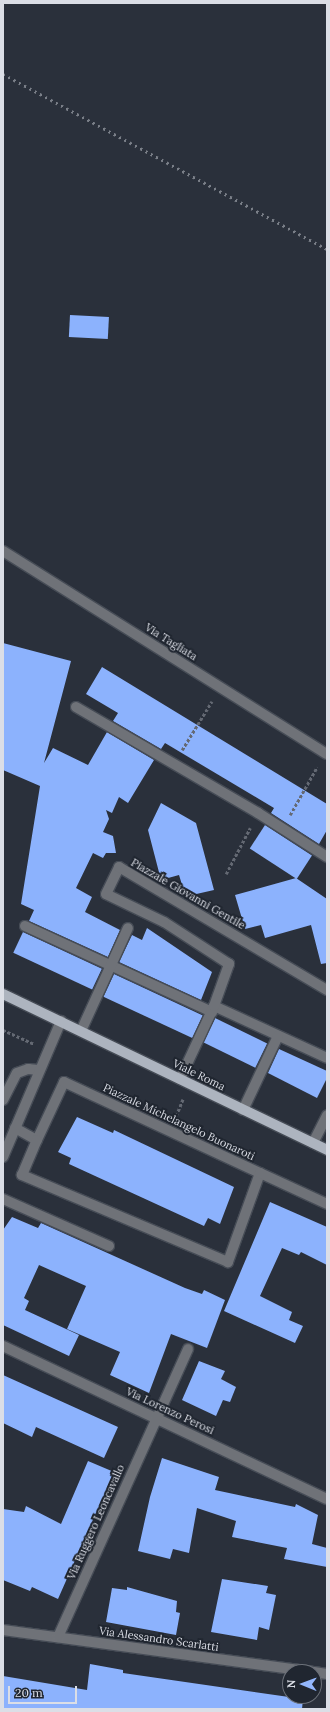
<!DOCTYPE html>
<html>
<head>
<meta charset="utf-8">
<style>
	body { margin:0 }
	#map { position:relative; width:330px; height:1712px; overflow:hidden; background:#2a303b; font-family:Lora,serif }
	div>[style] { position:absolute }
	.building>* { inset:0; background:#8cb2fd; transform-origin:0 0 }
	.path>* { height:2.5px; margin-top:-1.25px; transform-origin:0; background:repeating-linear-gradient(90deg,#646973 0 3px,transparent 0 5px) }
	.roads { filter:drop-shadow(1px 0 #464c56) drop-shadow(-1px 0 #464c56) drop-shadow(0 1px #464c56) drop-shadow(0 -1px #464c56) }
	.minor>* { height:10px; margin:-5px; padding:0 5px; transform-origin:5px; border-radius:5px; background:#6f7278 }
	.major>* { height:10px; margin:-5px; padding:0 5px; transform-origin:5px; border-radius:5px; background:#adb4bf }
	.rail>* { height:3px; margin-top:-1.5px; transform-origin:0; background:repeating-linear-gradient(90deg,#7a7f88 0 2px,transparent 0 6px) }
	span { translate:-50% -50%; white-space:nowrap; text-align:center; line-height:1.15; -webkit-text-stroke:4px #202630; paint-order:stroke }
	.street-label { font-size:11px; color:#dbdee6 }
	.frame { position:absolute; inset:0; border:4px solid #dbdee6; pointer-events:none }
	.north { position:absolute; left:282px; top:1664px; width:40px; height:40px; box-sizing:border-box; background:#202630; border:1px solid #6b7079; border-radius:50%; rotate:271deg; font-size:11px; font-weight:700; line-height:16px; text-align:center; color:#dbdee6 }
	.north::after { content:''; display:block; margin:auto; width:14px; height:18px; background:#93b7fd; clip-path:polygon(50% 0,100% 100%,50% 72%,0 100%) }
	.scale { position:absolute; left:8px; top:1686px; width:69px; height:18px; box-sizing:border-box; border:2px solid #dbdee6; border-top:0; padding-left:5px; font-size:12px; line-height:14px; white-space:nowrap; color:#dbdee6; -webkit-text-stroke:3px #202630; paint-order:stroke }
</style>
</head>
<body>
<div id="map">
	<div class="building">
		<i style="left:70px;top:315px;width:39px;height:22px;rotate:3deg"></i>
		<i style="clip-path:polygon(3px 643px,71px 661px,44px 763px,53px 748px,88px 765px,107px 732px,154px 760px,128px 803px,119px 797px,112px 813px,106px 810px,109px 819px,103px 832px,113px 836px,116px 853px,106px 853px,103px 858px,93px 853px,76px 888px,92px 897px,85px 912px,120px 930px,108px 957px,29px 921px,34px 910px,21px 904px,40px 786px,3px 770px)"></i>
		<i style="clip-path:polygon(102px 667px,327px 804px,327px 830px,319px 844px,271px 813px,274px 808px,165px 743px,161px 749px,113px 721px,118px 713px,86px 694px)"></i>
		<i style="clip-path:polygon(161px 803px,196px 823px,214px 890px,192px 895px,183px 888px,179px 875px,161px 880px,148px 830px)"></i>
		<i style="left:265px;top:825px;width:56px;height:28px;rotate:33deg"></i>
		<i style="clip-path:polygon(296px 878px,327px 899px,327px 963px,321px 964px,311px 925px,265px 938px,261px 925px,245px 929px,235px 895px)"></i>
		<i style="clip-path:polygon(147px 928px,212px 972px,201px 1000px,119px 962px,132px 935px,142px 940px)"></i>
		<i style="left:23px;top:932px;width:87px;height:23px;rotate:25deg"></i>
		<i style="left:114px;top:974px;width:98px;height:25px;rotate:25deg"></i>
		<i style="left:215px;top:1018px;width:58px;height:27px;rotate:26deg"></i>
		<i style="clip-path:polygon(279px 1049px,327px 1071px,327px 1078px,317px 1098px,268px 1073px)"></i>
		<i style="clip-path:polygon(77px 1117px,113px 1133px,114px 1130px,234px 1187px,220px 1224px,208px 1218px,204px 1226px,69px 1164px,71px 1158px,58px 1152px)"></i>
		<i style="clip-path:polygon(270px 1202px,327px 1227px,327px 1265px,301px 1252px,299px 1255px,282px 1248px,260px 1296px,292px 1312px,289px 1320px,303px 1326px,295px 1343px,224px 1311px)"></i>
		<i style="clip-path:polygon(12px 1217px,38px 1228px,41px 1223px,185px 1288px,202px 1294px,204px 1290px,225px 1300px,207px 1348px,171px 1334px,149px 1393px,110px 1375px,120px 1352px,67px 1329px,86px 1286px,39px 1265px,24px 1298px,29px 1301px,25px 1310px,79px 1335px,69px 1356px,3px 1325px,3px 1230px)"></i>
		<i style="clip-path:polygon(199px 1361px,225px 1371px,221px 1379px,236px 1387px,230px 1402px,223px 1400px,216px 1416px,182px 1400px)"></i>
		<i style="clip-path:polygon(3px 1375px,118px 1427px,104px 1458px,36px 1427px,32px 1437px,3px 1423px)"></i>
		<i style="clip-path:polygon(162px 1458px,219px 1477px,215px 1490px,295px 1507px,296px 1504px,318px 1515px,312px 1544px,327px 1548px,327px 1567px,284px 1559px,287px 1548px,232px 1537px,236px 1521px,197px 1508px,189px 1553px,173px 1549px,170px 1559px,138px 1551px,150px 1497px)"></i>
		<i style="clip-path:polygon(88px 1461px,114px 1472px,58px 1599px,32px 1587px,30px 1591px,3px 1580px,3px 1509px,24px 1512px,26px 1506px,61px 1524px)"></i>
		<i style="clip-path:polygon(222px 1579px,268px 1586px,266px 1593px,276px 1595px,269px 1630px,259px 1627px,257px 1640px,211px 1632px)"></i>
		<i style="clip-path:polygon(127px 1587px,177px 1601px,176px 1612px,180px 1613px,176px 1635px,106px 1622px,112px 1588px,127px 1590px)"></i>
		<i style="clip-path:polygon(90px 1664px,123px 1670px,123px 1673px,303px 1699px,302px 1709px,3px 1709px,3px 1676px,87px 1690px)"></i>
	</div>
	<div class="path">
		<i style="left:182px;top:750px;width:57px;rotate:-58.5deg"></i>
		<i style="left:290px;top:815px;width:55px;rotate:-60.6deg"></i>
		<i style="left:226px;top:874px;width:52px;rotate:-62.4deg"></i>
		<i style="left:3px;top:1030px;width:34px;rotate:24deg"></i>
		<i style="left:176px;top:1116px;width:18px;rotate:-68deg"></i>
	</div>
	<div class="roads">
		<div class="minor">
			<i style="left:3px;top:551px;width:382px;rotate:32.1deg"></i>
			<i style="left:76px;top:707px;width:211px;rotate:30.2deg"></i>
			<i style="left:258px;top:813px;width:82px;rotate:32.5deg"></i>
			<i style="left:25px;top:926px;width:206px;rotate:24.7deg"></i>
			<i style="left:214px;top:1006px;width:124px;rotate:24.7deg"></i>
			<i style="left:81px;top:1031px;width:113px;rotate:-65.5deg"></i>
			<i style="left:180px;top:1079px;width:81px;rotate:-65deg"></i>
			<i style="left:214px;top:1006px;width:45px;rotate:-70.3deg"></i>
			<i style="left:229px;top:964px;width:77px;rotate:-147.1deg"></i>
			<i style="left:164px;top:922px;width:64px;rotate:-154.2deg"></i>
			<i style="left:106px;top:894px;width:30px;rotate:-64deg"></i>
			<i style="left:119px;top:867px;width:242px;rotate:30.6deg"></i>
			<i style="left:3px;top:1100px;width:30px;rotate:-63deg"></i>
			<i style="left:17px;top:1073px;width:12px;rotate:-20deg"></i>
			<i style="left:28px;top:1069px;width:11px;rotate:5deg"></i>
			<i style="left:243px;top:1110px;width:82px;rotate:-64.7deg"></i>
			<i style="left:15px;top:1128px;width:25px;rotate:29deg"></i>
			<i style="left:37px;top:1140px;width:64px;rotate:-65deg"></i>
			<i style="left:64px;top:1082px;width:216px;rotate:24.9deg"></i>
			<i style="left:260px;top:1173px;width:95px;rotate:109.8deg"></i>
			<i style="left:228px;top:1262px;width:224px;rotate:-157.1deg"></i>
			<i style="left:22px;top:1175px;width:38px;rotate:-67deg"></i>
			<i style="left:313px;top:1143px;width:31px;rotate:-63deg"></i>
			<i style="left:3px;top:1157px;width:148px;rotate:-66.9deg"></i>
			<i style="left:260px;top:1173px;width:74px;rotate:24.8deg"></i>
			<i style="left:3px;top:1199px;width:116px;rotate:23.9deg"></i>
			<i style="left:3px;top:1346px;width:358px;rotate:25.3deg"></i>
			<i style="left:3px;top:1630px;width:312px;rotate:7.7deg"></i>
			<i style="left:58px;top:1637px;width:316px;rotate:-65.7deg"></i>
			<i style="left:314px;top:1672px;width:13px;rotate:9deg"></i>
		</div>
		<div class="major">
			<i style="left:3px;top:994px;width:360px;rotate:25.7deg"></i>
		</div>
	</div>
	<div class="rail">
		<i style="left:3px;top:74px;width:368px;rotate:28.4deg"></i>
	</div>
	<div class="street-label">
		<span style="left:171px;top:642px;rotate:32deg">Via Tagliata</span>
		<span style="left:188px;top:894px;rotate:30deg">Piazzale Giovanni Gentile</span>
		<span style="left:199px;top:1075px;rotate:26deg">Viale Roma</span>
		<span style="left:179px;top:1122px;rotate:25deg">Piazzale Michelangelo Buonaroti</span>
		<span style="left:170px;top:1411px;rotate:25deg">Via Lorenzo Perosi</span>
		<span style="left:96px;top:1522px;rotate:-66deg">Via Ruggero Leoncavallo</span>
		<span style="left:159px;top:1639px;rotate:8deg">Via Alessandro Scarlatti</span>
	</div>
	<div class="frame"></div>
	<div class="north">N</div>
	<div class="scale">20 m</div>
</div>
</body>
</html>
